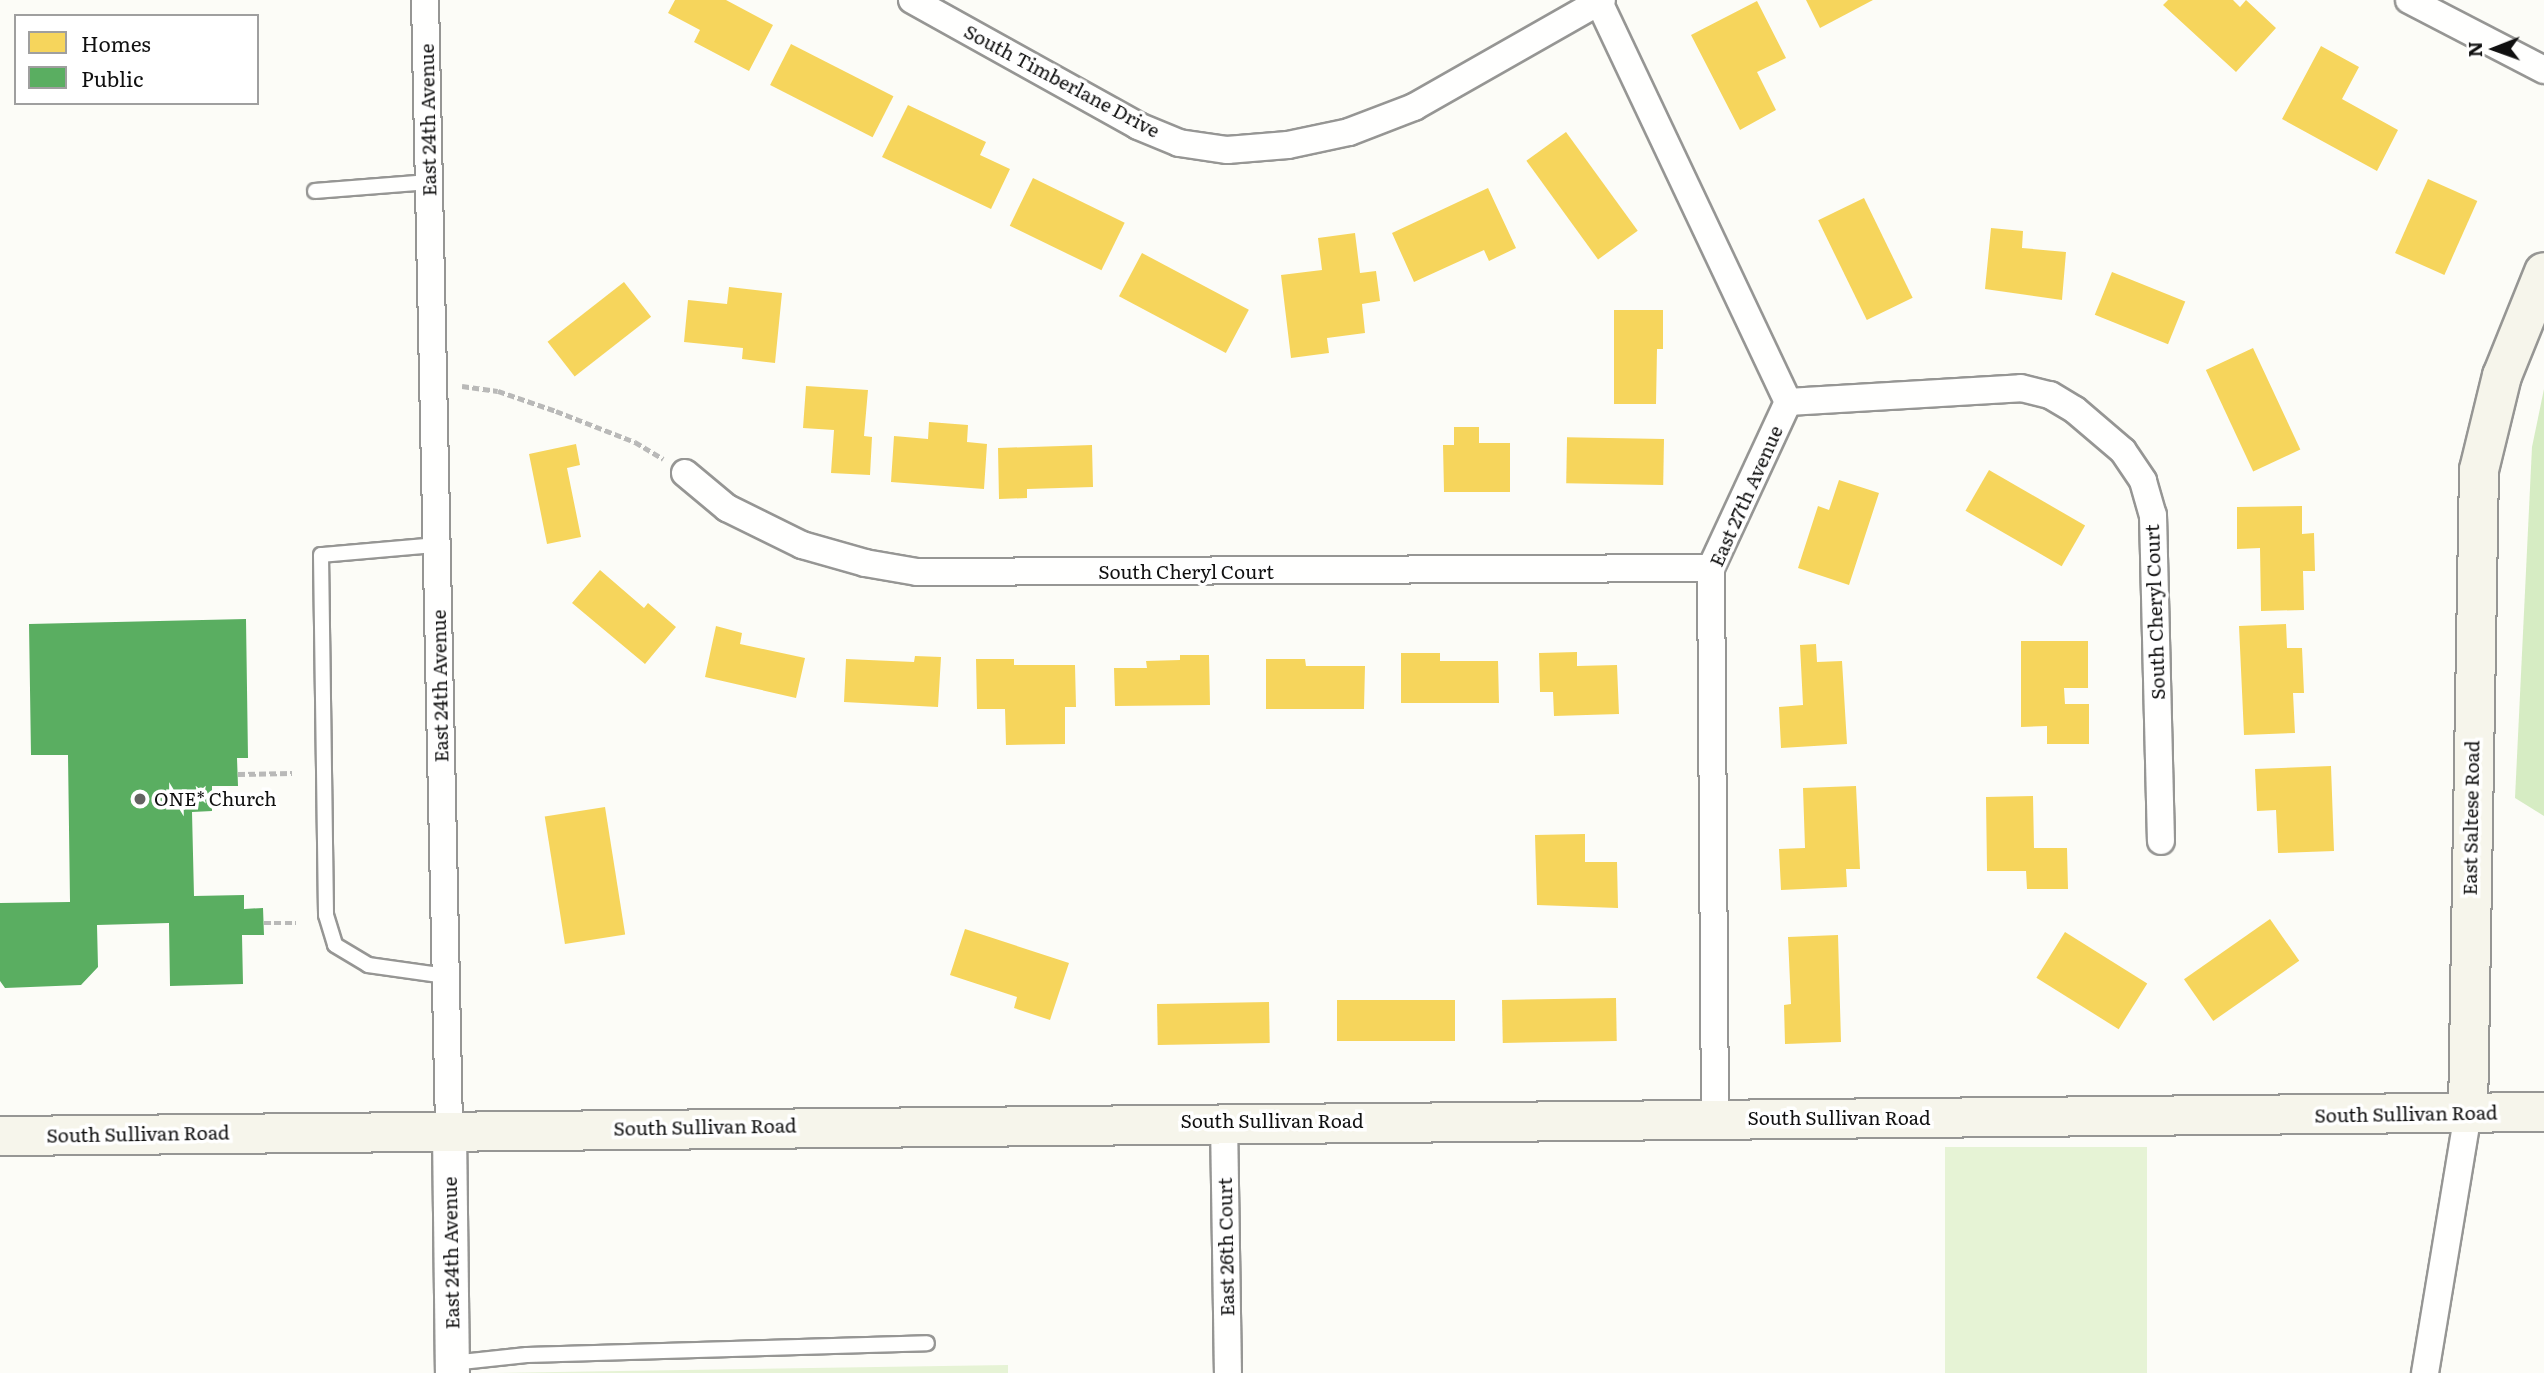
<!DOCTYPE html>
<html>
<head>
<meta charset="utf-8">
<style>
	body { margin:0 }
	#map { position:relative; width:2544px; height:1373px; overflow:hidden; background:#fcfcf7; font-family:Literata,serif }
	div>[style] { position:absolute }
	.green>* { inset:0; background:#e6f3d5; transform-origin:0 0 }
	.forest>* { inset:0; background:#d6ecc3 }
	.homes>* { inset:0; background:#f6d55c; transform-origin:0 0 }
	.public>* { inset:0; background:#5aae61 }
	.path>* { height:4.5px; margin-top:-2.25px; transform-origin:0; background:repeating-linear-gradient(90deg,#b9b9b8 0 7px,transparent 0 10.5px) }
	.roads { filter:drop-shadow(2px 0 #969694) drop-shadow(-2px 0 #969694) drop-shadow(0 2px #969694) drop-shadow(0 -2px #969694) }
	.service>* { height:14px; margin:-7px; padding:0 7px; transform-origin:7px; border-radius:7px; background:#fffffe }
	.minor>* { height:26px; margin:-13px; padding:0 13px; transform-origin:13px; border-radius:13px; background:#fffffe }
	.tertiary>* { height:33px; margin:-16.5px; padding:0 16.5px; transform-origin:16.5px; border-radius:16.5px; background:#fffffe }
	.secondary>* { height:38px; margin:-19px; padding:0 19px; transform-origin:19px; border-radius:19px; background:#f6f5eb }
	.dots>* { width:19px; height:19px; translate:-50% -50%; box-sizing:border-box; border:4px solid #fff; border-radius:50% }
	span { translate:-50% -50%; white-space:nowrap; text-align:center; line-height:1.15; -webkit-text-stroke:7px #fff; paint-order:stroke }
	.street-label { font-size:19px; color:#101010 }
	.poi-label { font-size:19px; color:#101010 }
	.left { translate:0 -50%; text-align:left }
	.legend { position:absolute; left:14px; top:14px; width:245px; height:91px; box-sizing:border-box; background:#fff; border:2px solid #9f9f9f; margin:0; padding:9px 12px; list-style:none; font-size:21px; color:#101010 }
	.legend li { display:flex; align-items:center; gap:14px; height:35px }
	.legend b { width:35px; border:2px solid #9f9f9f }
	.north { position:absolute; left:2460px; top:14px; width:70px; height:70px; -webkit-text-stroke:5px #fff; paint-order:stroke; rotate:269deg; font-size:19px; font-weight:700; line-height:28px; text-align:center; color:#101010 }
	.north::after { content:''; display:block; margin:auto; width:24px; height:32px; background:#101010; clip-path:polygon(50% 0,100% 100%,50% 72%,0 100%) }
</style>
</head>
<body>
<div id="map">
	<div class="green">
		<i style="left:2147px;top:1147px;width:226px;height:202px;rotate:90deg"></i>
		<i style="clip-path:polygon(1008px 1365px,1008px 1373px,494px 1373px)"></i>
	</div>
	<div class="forest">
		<i style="clip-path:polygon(2544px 389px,2544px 816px,2515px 798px,2532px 447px)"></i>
	</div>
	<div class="homes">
		<i style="clip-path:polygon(675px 0,726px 0,773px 25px,749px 71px,694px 42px,700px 30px,668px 13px)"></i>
		<i style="clip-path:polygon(1806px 0,1873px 0,1820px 28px)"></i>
		<i style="clip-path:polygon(2168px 0,2233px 0,2240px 7px,2246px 0,2276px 28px,2236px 72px,2163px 5px)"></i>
		<i style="clip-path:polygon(1757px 1px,1786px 58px,1757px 72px,1776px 110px,1740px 130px,1691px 35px)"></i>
		<i style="left:791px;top:44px;width:115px;height:46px;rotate:27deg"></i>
		<i style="clip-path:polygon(2321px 46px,2359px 67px,2342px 99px,2398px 130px,2377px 171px,2282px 119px)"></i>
		<i style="clip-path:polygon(908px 105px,986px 142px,980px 155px,1010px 169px,991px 209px,882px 157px)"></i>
		<i style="left:1566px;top:132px;width:122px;height:49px;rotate:54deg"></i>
		<i style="left:1033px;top:178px;width:102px;height:53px;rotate:26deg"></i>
		<i style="left:2428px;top:179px;width:54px;height:81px;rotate:24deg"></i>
		<i style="clip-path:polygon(1488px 188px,1516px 248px,1489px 261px,1484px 250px,1414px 282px,1392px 233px)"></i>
		<i style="left:1864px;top:198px;width:111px;height:51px;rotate:64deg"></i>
		<i style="clip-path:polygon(1991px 228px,2023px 231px,2022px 248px,2066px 252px,2062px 300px,1985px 289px)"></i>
		<i style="clip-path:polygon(1355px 233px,1360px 273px,1376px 271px,1380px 301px,1362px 304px,1365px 333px,1327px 338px,1329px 353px,1291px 358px,1281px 275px,1322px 270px,1318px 238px)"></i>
		<i style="left:1142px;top:253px;width:121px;height:49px;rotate:28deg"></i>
		<i style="left:2112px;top:272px;width:79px;height:46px;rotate:22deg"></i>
		<i style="left:624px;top:282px;width:44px;height:97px;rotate:52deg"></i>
		<i style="clip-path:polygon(729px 287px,782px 293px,775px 363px,742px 359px,743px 348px,684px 342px,688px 300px,727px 304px)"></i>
		<i style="clip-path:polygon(1614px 310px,1663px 310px,1663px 349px,1657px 349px,1656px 404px,1614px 404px)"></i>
		<i style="left:2253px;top:348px;width:112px;height:52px;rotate:65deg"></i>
		<i style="clip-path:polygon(806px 386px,868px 390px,864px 436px,872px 437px,870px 475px,831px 473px,834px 430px,803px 428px)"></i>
		<i style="clip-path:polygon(929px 422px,968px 425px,967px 442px,987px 444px,984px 489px,891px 482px,894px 436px,928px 439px)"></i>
		<i style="clip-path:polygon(1454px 427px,1479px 427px,1479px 443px,1510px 443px,1510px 492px,1444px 492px,1443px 445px,1454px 445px)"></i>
		<i style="left:1664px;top:439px;width:46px;height:97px;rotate:91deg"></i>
		<i style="clip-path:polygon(576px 444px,580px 465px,567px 468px,581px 537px,547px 544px,529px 454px)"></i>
		<i style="clip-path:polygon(1092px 445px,1093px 487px,1027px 489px,1027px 498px,999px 499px,998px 448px)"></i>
		<i style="left:1989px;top:470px;width:111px;height:47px;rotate:30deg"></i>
		<i style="clip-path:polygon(1839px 480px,1879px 493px,1849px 585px,1798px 568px,1818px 506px,1829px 510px)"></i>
		<i style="clip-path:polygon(2302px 506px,2302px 534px,2314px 533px,2315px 571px,2303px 571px,2304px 610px,2261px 611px,2260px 548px,2237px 549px,2237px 507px)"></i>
		<i style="clip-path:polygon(600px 570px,644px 608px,648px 603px,676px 627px,645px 664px,572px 603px)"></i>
		<i style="clip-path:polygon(2286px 624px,2287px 648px,2302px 648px,2304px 693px,2293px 693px,2295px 733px,2244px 735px,2239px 626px)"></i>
		<i style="clip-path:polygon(716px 626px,742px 633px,740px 644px,805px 658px,796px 698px,705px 677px)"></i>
		<i style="clip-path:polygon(2021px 641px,2088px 641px,2088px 688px,2064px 688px,2065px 704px,2089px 704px,2089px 744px,2047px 744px,2047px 726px,2021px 727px)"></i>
		<i style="clip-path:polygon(1816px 644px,1817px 662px,1842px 661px,1847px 744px,1781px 748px,1779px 707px,1803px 705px,1800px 645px)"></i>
		<i style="clip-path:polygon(1577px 652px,1577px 666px,1617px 665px,1619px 714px,1554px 716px,1553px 692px,1540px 692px,1539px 653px)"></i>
		<i style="clip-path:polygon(1401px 653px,1440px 653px,1440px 661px,1498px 661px,1499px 703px,1401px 703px)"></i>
		<i style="clip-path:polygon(1180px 655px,1209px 655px,1210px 705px,1115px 706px,1114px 668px,1147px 668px,1146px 661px,1180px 660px)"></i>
		<i style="clip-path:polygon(915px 656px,941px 657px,938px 707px,844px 702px,846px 659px,914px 662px)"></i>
		<i style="clip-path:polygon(976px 659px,1014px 659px,1014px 665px,1075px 665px,1076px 707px,1065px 707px,1065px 744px,1006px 745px,1005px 709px,977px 709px)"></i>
		<i style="clip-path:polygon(1266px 659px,1305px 659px,1306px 666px,1365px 666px,1364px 709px,1266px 709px)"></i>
		<i style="clip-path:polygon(2331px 766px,2334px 851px,2278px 853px,2276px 810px,2257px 811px,2255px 769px)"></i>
		<i style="clip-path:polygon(1856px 786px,1860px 869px,1846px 869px,1847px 887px,1781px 890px,1779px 849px,1805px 848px,1803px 788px)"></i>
		<i style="clip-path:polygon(2033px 796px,2034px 848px,2067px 848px,2068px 889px,2027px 889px,2026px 871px,1987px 871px,1986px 797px)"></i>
		<i style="left:605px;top:807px;width:129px;height:61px;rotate:81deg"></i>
		<i style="clip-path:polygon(1585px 834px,1585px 862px,1617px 862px,1618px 908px,1537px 905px,1535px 835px)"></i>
		<i style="left:2270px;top:919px;width:51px;height:105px;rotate:55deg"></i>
		<i style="clip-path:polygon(965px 929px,1069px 963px,1050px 1020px,1014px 1008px,1017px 997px,950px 975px)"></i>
		<i style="left:2065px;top:932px;width:97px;height:54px;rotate:32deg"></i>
		<i style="clip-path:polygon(1838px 935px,1841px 1042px,1785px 1044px,1784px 1005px,1791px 1004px,1788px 937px)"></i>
		<i style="left:1616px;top:998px;width:43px;height:114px;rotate:89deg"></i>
		<i style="left:1455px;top:1000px;width:41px;height:118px;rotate:90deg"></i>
		<i style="left:1269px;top:1002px;width:41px;height:112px;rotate:89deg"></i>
	</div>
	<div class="public">
		<i style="clip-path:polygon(246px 619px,248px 758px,237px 758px,238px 786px,212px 786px,212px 811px,192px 812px,194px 896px,244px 895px,244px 909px,263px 908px,264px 935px,242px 935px,243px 984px,170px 986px,169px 923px,97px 925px,98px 967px,81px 985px,5px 988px,0 981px,0 903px,70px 902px,68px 755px,31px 755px,29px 624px)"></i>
	</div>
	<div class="path">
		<i style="left:462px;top:386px;width:36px;rotate:8deg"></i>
		<i style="left:498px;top:391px;width:61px;rotate:19deg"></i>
		<i style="left:556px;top:411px;width:85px;rotate:21.4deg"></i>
		<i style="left:635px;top:442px;width:33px;rotate:31deg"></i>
		<i style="left:238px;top:774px;width:54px;rotate:-1.1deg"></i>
		<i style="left:264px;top:923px;width:32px"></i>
	</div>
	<div class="roads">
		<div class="service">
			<i style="left:315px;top:191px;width:114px;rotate:-4.5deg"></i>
			<i style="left:436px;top:545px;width:115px;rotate:175deg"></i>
			<i style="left:321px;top:555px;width:360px;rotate:89.2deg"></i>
			<i style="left:326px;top:915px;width:31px;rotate:73deg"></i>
			<i style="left:335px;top:945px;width:39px;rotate:31deg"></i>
			<i style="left:368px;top:965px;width:79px;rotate:8deg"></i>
			<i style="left:452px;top:1363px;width:75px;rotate:-6.1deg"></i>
			<i style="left:527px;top:1355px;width:400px;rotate:-1.7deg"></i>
		</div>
		<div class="minor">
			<i style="left:425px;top:0;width:1131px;rotate:88.78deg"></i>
			<i style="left:912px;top:0;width:259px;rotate:29.1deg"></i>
			<i style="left:1138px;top:126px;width:44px;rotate:22.5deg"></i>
			<i style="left:1179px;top:143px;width:49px;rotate:8.3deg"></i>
			<i style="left:1227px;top:150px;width:61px;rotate:-4.7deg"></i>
			<i style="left:1288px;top:145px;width:62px;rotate:-12deg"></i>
			<i style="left:1349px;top:132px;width:70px;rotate:-21deg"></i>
			<i style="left:1414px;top:107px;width:216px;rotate:-29.6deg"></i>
			<i style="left:2409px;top:0;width:152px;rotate:27.4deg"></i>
			<i style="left:1599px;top:2px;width:442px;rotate:64.7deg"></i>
			<i style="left:1788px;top:402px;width:183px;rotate:114.9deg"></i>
			<i style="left:1711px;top:568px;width:551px;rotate:89.58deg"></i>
			<i style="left:1788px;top:402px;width:233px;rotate:-3.4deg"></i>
			<i style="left:2021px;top:388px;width:30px;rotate:14deg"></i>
			<i style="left:2050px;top:395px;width:29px;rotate:31deg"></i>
			<i style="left:2075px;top:410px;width:63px;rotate:40.5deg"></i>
			<i style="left:2123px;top:451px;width:36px;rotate:56deg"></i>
			<i style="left:2143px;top:481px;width:35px;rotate:74deg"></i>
			<i style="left:2153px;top:515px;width:326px;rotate:88.6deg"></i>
			<i style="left:685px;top:473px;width:55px;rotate:39.8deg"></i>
			<i style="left:727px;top:508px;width:84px;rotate:26.3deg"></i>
			<i style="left:802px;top:545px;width:66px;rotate:15.9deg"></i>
			<i style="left:865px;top:563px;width:53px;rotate:9.8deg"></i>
			<i style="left:917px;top:572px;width:794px;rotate:-0.29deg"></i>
			<i style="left:1224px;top:1121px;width:252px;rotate:89.1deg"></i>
			<i style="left:2425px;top:1373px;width:264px;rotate:-80.6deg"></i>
		</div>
		<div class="tertiary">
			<i style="left:449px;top:1131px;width:242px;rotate:89.3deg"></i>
		</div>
		<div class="secondary">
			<i style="left:2468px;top:1113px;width:643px;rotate:-89.02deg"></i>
			<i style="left:2479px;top:470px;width:97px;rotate:-76.3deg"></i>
			<i style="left:2502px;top:376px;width:112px;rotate:-68deg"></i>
			<i style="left:0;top:1136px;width:2544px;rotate:-0.54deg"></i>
		</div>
	</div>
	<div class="dots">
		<i style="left:140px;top:799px;background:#636361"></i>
	</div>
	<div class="street-label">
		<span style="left:1062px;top:81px;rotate:28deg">South Timberlane Drive</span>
		<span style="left:428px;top:120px;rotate:-91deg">East 24th Avenue</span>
		<span style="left:1746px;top:496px;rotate:-66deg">East 27th Avenue</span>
		<span style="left:1186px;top:572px">South Cheryl Court</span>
		<span style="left:2155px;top:612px;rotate:-92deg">South Cheryl Court</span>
		<span style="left:440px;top:686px;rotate:-91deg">East 24th Avenue</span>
		<span style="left:2471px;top:818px;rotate:-89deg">East Saltese Road</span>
		<span style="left:2406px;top:1114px;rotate:-1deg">South Sullivan Road</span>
		<span style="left:1839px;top:1118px">South Sullivan Road</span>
		<span style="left:1272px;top:1121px">South Sullivan Road</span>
		<span style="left:705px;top:1127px;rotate:-1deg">South Sullivan Road</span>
		<span style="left:138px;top:1134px;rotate:-1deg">South Sullivan Road</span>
		<span style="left:1226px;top:1247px;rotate:-91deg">East 26th Court</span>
		<span style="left:451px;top:1253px;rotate:-91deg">East 24th Avenue</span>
	</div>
	<div class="poi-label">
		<span class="left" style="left:154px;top:799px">ONE* Church</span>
	</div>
	<ul class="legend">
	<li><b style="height:19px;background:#f6d55c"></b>Homes</li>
	<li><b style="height:19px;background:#5aae61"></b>Public</li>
	</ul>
	<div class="north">N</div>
</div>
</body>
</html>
